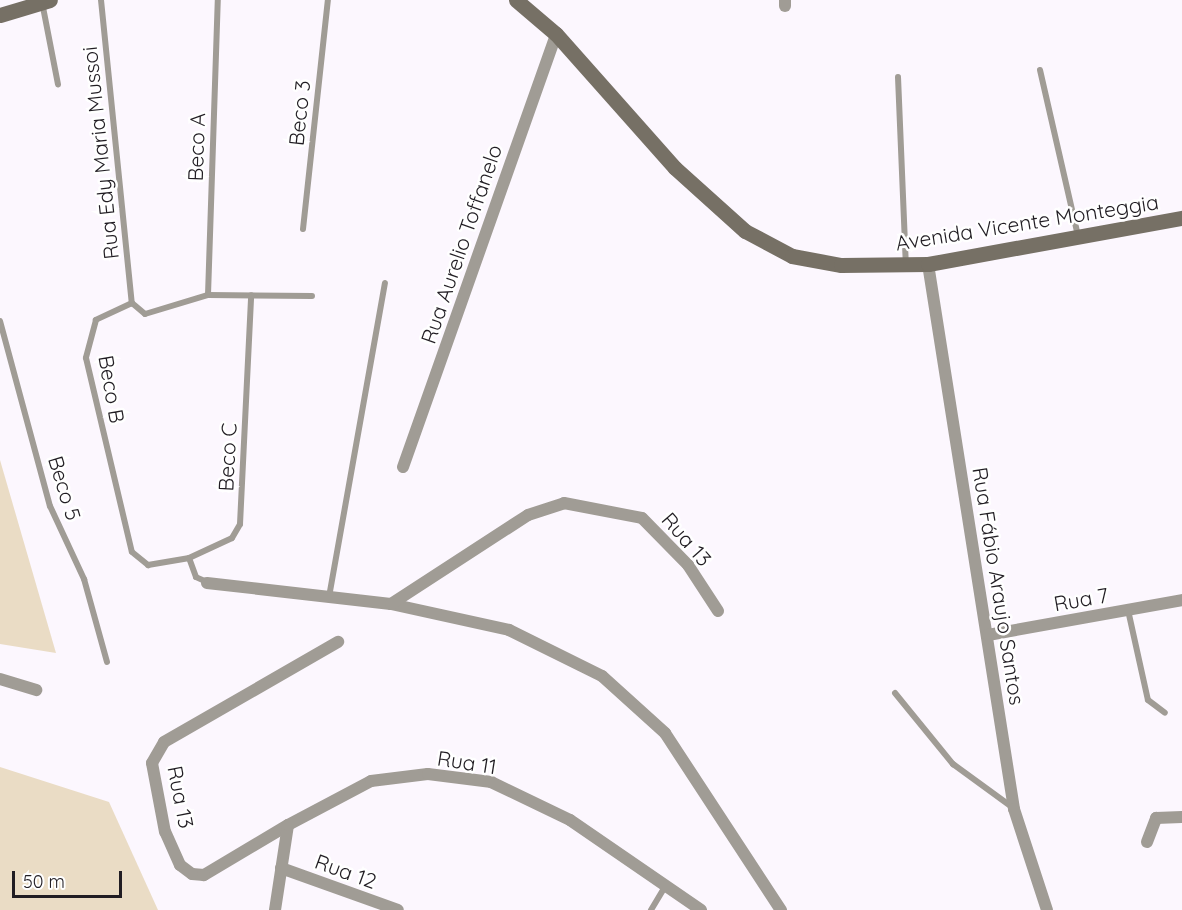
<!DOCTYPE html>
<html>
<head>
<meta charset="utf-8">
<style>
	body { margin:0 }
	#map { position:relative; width:1182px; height:910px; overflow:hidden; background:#fcf7fe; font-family:Quicksand,sans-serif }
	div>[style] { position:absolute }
	.green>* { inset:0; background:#eadcc5 }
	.lane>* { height:6px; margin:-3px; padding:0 3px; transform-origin:3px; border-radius:3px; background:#a09c95 }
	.street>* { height:12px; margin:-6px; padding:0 6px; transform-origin:6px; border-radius:6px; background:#a09c95 }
	.secondary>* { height:15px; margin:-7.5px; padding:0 7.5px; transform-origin:7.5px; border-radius:7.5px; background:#767065 }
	span { translate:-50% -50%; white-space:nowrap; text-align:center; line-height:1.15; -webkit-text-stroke:5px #fff; paint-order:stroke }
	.street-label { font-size:21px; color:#211d23 }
	.scale { position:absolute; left:12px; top:871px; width:110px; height:27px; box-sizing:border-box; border:3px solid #211d23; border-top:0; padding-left:8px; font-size:18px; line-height:21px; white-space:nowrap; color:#211d23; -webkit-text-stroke:4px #fff; paint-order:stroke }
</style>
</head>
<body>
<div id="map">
	<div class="green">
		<i style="clip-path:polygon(0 460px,56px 653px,0 644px)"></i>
		<i style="clip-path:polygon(0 767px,109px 802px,158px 910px,0 910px)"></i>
	</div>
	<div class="lane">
		<i style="left:101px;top:0;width:305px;rotate:84.2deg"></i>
		<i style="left:42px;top:2px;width:84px;rotate:79deg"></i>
		<i style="left:1040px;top:70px;width:170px;rotate:77.1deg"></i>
		<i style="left:898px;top:77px;width:188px;rotate:87.6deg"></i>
		<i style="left:303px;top:229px;width:230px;rotate:-83.8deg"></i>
		<i style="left:208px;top:295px;width:295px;rotate:-88.1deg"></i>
		<i style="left:132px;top:303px;width:40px;rotate:155deg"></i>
		<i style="left:96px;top:320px;width:39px;rotate:105deg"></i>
		<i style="left:86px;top:358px;width:199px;rotate:76.7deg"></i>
		<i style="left:132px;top:552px;width:21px;rotate:39deg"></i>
		<i style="left:148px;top:565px;width:42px;rotate:-9.7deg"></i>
		<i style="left:132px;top:303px;width:17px;rotate:40deg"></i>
		<i style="left:145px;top:314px;width:66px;rotate:-16.8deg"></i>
		<i style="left:208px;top:295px;width:104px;rotate:0.6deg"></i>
		<i style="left:0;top:321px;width:192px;rotate:74.9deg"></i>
		<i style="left:50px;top:506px;width:81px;rotate:65deg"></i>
		<i style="left:84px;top:579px;width:86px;rotate:74.5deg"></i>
		<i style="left:207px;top:582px;width:12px;rotate:-156deg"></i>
		<i style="left:196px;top:577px;width:20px;rotate:-110deg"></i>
		<i style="left:189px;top:558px;width:47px;rotate:-24.9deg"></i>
		<i style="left:232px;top:538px;width:16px;rotate:-60deg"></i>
		<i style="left:240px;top:524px;width:229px;rotate:-87.2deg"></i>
		<i style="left:329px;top:597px;width:319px;rotate:-79.9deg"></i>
		<i style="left:1128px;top:610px;width:92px;rotate:77.5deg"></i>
		<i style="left:1148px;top:700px;width:21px;rotate:37deg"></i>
		<i style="left:895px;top:693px;width:92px;rotate:50.8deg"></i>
		<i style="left:953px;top:764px;width:73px;rotate:36.1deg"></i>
		<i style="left:651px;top:910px;width:29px;rotate:-59deg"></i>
	</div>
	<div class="street">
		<i style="left:785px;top:0;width:6px;rotate:90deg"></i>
		<i style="left:928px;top:264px;width:552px;rotate:81.03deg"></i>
		<i style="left:1014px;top:809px;width:106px;rotate:71.9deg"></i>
		<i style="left:403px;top:467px;width:459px;rotate:-70.5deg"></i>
		<i style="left:207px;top:583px;width:185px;rotate:6.5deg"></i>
		<i style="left:391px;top:604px;width:121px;rotate:12.4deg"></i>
		<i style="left:509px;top:630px;width:104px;rotate:26.3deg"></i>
		<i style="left:602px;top:676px;width:85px;rotate:42.1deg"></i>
		<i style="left:665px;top:733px;width:212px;rotate:56.8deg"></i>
		<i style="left:391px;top:604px;width:163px;rotate:-33deg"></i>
		<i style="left:528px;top:515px;width:38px;rotate:-18deg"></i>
		<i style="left:564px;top:503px;width:79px;rotate:10.9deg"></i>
		<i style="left:642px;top:518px;width:66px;rotate:45.6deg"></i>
		<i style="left:688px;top:565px;width:55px;rotate:56.9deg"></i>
		<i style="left:988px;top:635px;width:197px;rotate:-10.2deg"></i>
		<i style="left:0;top:679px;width:38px;rotate:17deg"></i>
		<i style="left:288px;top:825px;width:98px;rotate:149.2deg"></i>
		<i style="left:204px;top:875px;width:12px;rotate:-175deg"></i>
		<i style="left:192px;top:874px;width:15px;rotate:-143deg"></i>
		<i style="left:180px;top:865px;width:36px;rotate:-114deg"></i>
		<i style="left:165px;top:832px;width:70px;rotate:-100.7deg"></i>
		<i style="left:152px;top:763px;width:24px;rotate:-60deg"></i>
		<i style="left:164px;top:742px;width:201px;rotate:-29.9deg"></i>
		<i style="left:1147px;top:842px;width:26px;rotate:-69deg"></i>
		<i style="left:1156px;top:818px;width:26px;rotate:-2deg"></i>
		<i style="left:281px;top:868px;width:124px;rotate:19.7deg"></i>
		<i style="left:275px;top:910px;width:86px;rotate:-81.3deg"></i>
		<i style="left:288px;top:825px;width:94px;rotate:-27.9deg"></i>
		<i style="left:371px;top:781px;width:57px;rotate:-7deg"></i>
		<i style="left:428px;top:774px;width:64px;rotate:7.2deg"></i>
		<i style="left:491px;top:782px;width:88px;rotate:25.7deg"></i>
		<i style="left:570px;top:820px;width:159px;rotate:34.5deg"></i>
	</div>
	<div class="secondary">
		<i style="left:516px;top:0;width:52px;rotate:40.4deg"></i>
		<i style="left:556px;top:34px;width:179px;rotate:48.4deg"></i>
		<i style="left:675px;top:168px;width:94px;rotate:42deg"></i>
		<i style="left:745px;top:231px;width:53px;rotate:28deg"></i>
		<i style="left:792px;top:256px;width:50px;rotate:10.4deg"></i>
		<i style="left:841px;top:265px;width:87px;rotate:-0.7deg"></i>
		<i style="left:928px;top:264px;width:258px;rotate:-10.3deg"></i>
		<i style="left:0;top:15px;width:52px;rotate:-16.7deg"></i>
	</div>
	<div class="street-label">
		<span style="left:299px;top:113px;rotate:-84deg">Beco 3</span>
		<span style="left:196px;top:147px;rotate:-88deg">Beco A</span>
		<span style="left:100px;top:153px;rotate:-96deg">Rua Edy Maria Mussoi</span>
		<span style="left:1027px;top:222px;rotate:-9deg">Avenida Vicente Monteggia</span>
		<span style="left:461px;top:244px;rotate:-71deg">Rua Aurelio Toffanelo</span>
		<span style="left:112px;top:389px;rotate:80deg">Beco B</span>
		<span style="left:227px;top:457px;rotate:-87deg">Beco C</span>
		<span style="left:65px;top:488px;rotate:73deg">Beco 5</span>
		<span style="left:687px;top:539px;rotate:49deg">Rua 13</span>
		<span style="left:999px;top:586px;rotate:81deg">Rua Fábio Araujo Santos</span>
		<span style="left:1081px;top:599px;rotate:-10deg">Rua 7</span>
		<span style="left:467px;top:762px;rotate:9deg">Rua 11</span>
		<span style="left:181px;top:797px;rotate:79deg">Rua 13</span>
		<span style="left:346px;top:871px;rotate:20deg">Rua 12</span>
	</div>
	<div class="scale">50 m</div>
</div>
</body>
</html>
